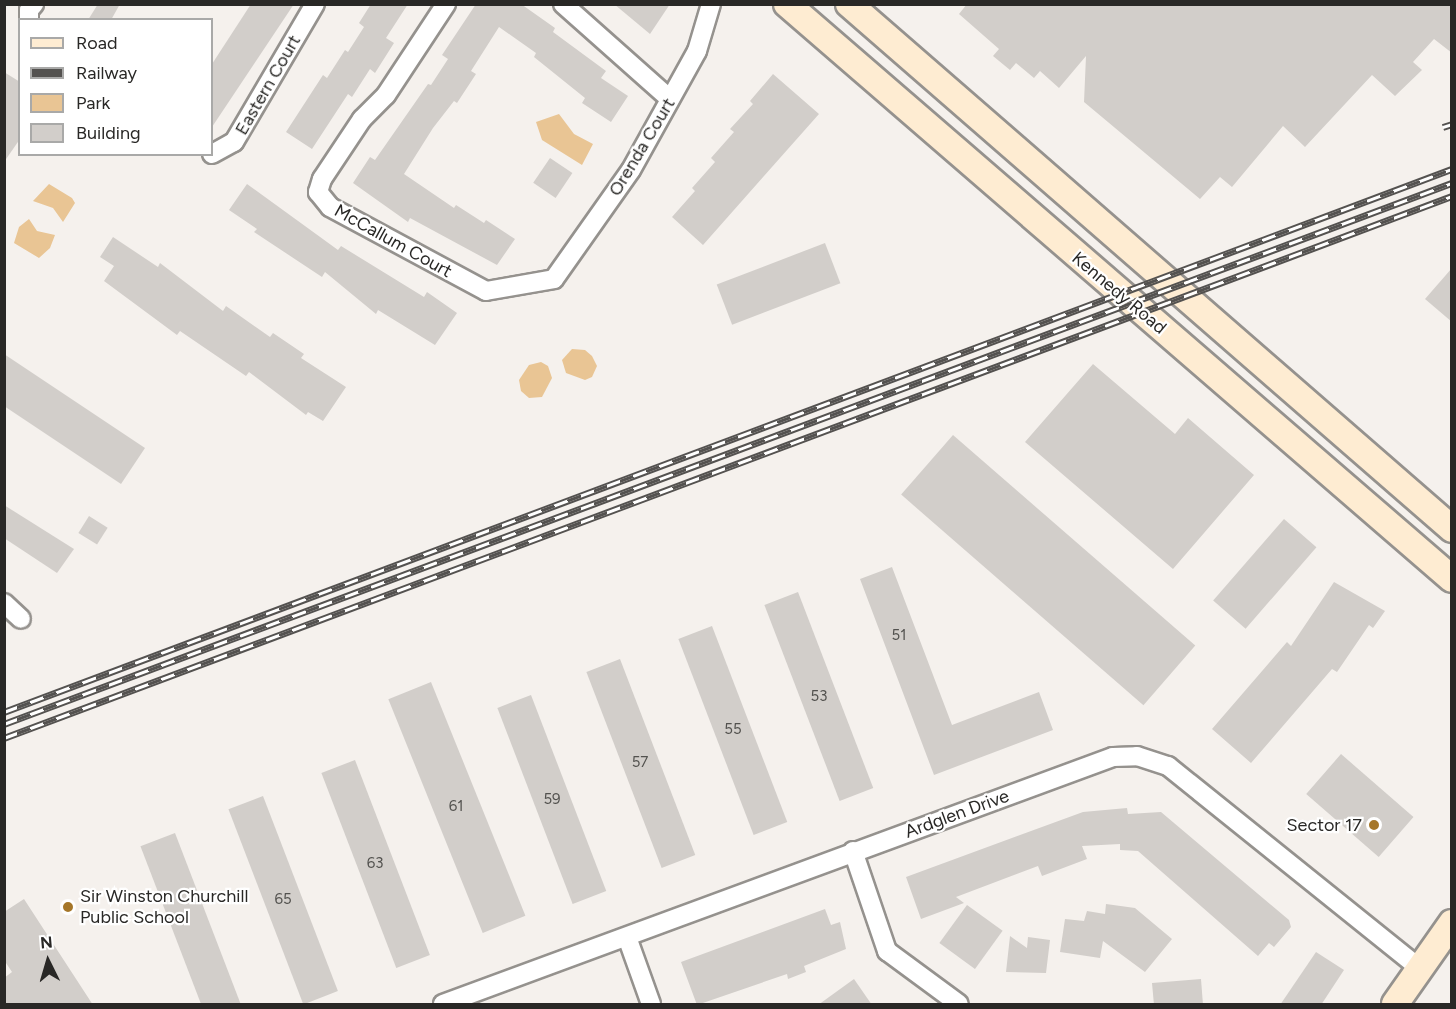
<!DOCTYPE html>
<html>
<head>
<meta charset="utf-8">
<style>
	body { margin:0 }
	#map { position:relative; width:1456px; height:1009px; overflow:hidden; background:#f5f1ed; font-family:Figtree,sans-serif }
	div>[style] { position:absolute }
	.green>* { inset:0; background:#e9c594 }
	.building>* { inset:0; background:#d2ceca; transform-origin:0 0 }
	.roads { filter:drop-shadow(2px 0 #95928e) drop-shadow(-2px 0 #95928e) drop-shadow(0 2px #95928e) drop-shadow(0 -2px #95928e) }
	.street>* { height:18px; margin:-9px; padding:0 9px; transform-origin:9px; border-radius:9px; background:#fff }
	.secondary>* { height:26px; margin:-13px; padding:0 13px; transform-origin:13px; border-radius:13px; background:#feecd2 }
	.rail>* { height:7px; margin-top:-3.5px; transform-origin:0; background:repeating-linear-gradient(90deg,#fff 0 14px,#545250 0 28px); box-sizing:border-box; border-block:2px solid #545250 }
	.dots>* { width:16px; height:16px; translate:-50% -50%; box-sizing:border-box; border:3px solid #fff; border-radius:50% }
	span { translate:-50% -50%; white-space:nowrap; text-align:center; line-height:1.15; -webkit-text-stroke:4.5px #fff; paint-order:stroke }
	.number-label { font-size:15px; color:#53524f }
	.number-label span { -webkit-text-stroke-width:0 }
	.street-label { font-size:18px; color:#292826 }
	.poi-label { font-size:18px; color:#292826 }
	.right { translate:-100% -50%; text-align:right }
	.left { translate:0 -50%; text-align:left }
	.frame { position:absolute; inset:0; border:6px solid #292826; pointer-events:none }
	.legend { position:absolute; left:18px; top:18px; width:195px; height:138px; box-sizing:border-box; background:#fff; border:2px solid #a9a9a8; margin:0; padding:8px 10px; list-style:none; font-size:18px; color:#292826 }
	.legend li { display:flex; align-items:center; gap:12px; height:30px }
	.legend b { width:30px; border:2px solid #a9a9a8 }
	.north { position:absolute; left:18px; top:931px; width:60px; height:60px; -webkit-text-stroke:4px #fff; paint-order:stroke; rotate:355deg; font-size:16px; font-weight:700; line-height:24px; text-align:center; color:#292826 }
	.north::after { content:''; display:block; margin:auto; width:21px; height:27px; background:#292826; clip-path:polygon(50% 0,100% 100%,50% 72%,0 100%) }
</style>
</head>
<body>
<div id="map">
	<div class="green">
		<i style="clip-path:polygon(559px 114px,574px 134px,593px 144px,582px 165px,542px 140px,536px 122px)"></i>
		<i style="clip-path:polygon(49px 184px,72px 198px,75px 203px,63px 222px,53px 208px,33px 201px)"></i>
		<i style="clip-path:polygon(29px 219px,37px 231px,55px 235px,50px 248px,39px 258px,14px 243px,19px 227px)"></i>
		<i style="clip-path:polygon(572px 349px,585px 350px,592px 356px,597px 366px,592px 377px,585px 380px,566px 373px,562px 360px)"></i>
		<i style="clip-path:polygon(541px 362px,548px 366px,552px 378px,542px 397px,529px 398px,521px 391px,519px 380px,529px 365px)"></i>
	</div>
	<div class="building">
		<i style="clip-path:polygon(98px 4px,120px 4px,111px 20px,88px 20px)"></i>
		<i style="clip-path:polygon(251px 4px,294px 4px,212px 127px,212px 64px)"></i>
		<i style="clip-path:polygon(371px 4px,408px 4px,386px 38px,394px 43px,375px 73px,370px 69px,352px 97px,348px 94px,312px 149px,286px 132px,323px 75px,327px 78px,345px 50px,348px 52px,364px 27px,359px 23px)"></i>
		<i style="clip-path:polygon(476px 4px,521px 4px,555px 28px,553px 32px,606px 71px,601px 78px,628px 96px,611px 122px,582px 103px,585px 98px,534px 57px,536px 53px,499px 27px,471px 71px,476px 74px,457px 103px,454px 101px,433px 128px,404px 174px,454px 208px,456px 205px,484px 223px,486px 220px,515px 239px,497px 265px,410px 218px,408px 222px,353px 183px,370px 157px,375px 160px,428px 84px,431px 85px,448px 59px,442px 55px)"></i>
		<i style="clip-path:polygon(614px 4px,670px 4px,650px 34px)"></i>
		<i style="clip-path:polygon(967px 4px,1452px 4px,1452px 53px,1434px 39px,1413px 62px,1422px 70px,1395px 96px,1372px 75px,1305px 147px,1283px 126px,1232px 187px,1220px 177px,1200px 199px,1084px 102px,1086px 56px,1059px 88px,1040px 71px,1034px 78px,1016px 63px,1010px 70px,993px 56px,999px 49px,959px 14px)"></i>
		<i style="clip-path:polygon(4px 72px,20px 82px,20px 139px,4px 162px)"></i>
		<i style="clip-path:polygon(773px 74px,819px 114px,703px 245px,672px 217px,695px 191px,692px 188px,715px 162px,711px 158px,734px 132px,730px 129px,753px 104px,750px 101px)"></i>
		<i style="left:550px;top:158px;width:27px;height:30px;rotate:34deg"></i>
		<i style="clip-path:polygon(247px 184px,338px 250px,341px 246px,424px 297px,427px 292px,457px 313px,435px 345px,378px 310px,376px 314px,325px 272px,322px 277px,254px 232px,257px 229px,229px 210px)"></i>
		<i style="clip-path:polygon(113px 237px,158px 267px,160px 263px,223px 311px,226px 306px,270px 337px,273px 333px,304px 354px,301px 358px,346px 387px,323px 421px,308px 412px,306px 415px,249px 372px,246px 376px,180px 331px,177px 335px,104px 281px,114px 266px,100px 257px)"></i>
		<i style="left:825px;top:243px;width:43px;height:116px;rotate:69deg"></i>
		<i style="clip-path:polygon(1452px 268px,1452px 322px,1425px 299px)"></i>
		<i style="clip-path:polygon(4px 354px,145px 448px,121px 484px,4px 406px)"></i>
		<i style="clip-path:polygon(1093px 364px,1175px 434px,1188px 418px,1254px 475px,1173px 569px,1025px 442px)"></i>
		<i style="left:953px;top:435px;width:321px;height:79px;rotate:41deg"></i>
		<i style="clip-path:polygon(4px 505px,74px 549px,57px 573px,4px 538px)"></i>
		<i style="left:89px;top:516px;width:22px;height:20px;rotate:32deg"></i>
		<i style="left:1284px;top:519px;width:43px;height:108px;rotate:41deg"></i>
		<i style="clip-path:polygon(892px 567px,952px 725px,1039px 692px,1053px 730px,934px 775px,860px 579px)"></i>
		<i style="clip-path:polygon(1334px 582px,1385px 611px,1373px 628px,1369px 625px,1337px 672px,1332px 669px,1251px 763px,1212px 729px,1287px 642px,1291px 646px)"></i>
		<i style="left:798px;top:592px;width:210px;height:36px;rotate:69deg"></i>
		<i style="left:712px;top:626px;width:210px;height:36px;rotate:69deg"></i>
		<i style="left:620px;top:659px;width:210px;height:36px;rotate:69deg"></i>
		<i style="left:431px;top:682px;width:252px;height:46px;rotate:68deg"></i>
		<i style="left:531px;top:695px;width:210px;height:36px;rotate:69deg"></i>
		<i style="left:1341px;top:754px;width:96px;height:53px;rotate:41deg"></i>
		<i style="left:355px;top:760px;width:209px;height:36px;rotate:69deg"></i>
		<i style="left:263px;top:796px;width:209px;height:37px;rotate:69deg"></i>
		<i style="clip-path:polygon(1127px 808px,1128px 814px,1161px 812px,1289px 920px,1291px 927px,1274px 947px,1269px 943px,1258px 956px,1138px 851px,1120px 850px,1120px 844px,1082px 846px,1087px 859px,1042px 876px,1038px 866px,956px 897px,964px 903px,921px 919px,906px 877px,1083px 812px)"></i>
		<i style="left:175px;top:833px;width:184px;height:37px;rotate:69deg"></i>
		<i style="clip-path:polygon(24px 899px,93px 1005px,4px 1005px,4px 978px,12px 972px,4px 960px,4px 912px)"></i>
		<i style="clip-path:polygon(1106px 904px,1135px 908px,1172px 939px,1145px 972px,1103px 941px,1100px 958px,1060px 952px,1065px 919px,1084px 921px,1087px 911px,1105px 914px)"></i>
		<i style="left:967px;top:905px;width:44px;height:47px;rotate:36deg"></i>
		<i style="clip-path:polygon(825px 909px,831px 925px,840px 922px,846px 949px,804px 966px,806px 972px,788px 979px,787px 974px,697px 1005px,681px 962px)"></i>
		<i style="clip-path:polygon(1010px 936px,1027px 948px,1028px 937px,1050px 940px,1046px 973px,1006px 972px)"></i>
		<i style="clip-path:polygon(1316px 952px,1344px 970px,1321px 1005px,1280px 1005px)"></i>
		<i style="clip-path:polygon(854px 979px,872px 1005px,818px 1005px)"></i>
		<i style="clip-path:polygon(1201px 979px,1203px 1005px,1154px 1005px,1152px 983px)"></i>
	</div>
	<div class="roads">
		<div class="street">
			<i style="left:446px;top:4px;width:109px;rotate:123.4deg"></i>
			<i style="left:386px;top:95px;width:34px;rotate:135deg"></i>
			<i style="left:362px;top:119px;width:72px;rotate:123.7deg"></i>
			<i style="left:322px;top:179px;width:14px;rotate:107deg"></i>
			<i style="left:318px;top:192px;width:19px;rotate:51deg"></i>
			<i style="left:330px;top:207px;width:177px;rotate:28.3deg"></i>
			<i style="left:486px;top:291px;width:69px;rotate:-10deg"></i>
			<i style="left:554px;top:279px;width:133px;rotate:-54.8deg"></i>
			<i style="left:631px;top:170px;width:136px;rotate:-61deg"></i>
			<i style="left:697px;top:51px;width:49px;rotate:-73.4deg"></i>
			<i style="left:563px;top:4px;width:143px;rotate:41.6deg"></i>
			<i style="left:29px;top:20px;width:10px;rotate:-90deg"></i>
			<i style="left:29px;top:10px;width:8px;rotate:-50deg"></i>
			<i style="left:212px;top:154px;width:25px;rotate:-29deg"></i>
			<i style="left:234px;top:142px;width:160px;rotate:-59.6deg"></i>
			<i style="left:4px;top:603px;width:23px;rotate:43deg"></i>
			<i style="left:853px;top:851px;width:106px;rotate:71.2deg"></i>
			<i style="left:887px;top:951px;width:89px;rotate:36.4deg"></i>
			<i style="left:627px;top:937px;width:71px;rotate:70.3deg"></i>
			<i style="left:443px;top:1004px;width:714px;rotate:-20.24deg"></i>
			<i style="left:1113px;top:757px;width:24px;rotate:-2deg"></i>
			<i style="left:1137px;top:756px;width:33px;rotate:18deg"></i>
			<i style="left:1168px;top:766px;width:326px;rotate:38.8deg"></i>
		</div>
		<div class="secondary">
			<i style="left:787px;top:4px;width:879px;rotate:40.85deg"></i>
			<i style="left:849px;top:4px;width:800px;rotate:41.04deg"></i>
			<i style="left:1395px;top:1004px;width:99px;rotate:-54.9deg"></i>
		</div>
	</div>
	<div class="rail">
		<i style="left:1443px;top:127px;width:9px;rotate:-18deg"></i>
		<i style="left:4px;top:712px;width:1546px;rotate:-20.56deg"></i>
		<i style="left:4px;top:724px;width:1546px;rotate:-20.49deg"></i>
		<i style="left:4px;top:738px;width:1546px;rotate:-20.52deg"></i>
	</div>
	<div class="dots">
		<i style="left:1374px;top:825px;background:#a57629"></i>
		<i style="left:68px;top:907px;background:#a57629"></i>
	</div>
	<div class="number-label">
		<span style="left:899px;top:636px">51</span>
		<span style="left:819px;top:697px">53</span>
		<span style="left:733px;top:730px">55</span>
		<span style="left:640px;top:763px">57</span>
		<span style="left:552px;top:800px">59</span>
		<span style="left:456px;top:807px">61</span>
		<span style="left:375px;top:864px">63</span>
		<span style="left:283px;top:900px">65</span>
	</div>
	<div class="street-label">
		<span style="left:268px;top:85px;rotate:-60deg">Eastern Court</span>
		<span style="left:642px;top:147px;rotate:-59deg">Orenda Court</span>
		<span style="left:393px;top:241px;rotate:29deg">McCallum Court</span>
		<span style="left:1119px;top:293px;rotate:40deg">Kennedy Road</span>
		<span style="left:957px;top:814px;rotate:-20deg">Ardglen Drive</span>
	</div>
	<div class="poi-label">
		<span class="right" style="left:1362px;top:825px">Sector 17</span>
		<span class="left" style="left:80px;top:907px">Sir Winston Churchill<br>Public School</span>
	</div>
	<div class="frame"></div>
	<ul class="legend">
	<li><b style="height:8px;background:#feecd2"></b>Road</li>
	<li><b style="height:8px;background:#545250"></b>Railway</li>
	<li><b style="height:16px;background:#e9c594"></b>Park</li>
	<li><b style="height:16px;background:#d2ceca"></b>Building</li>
	</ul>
	<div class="north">N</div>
</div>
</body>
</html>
